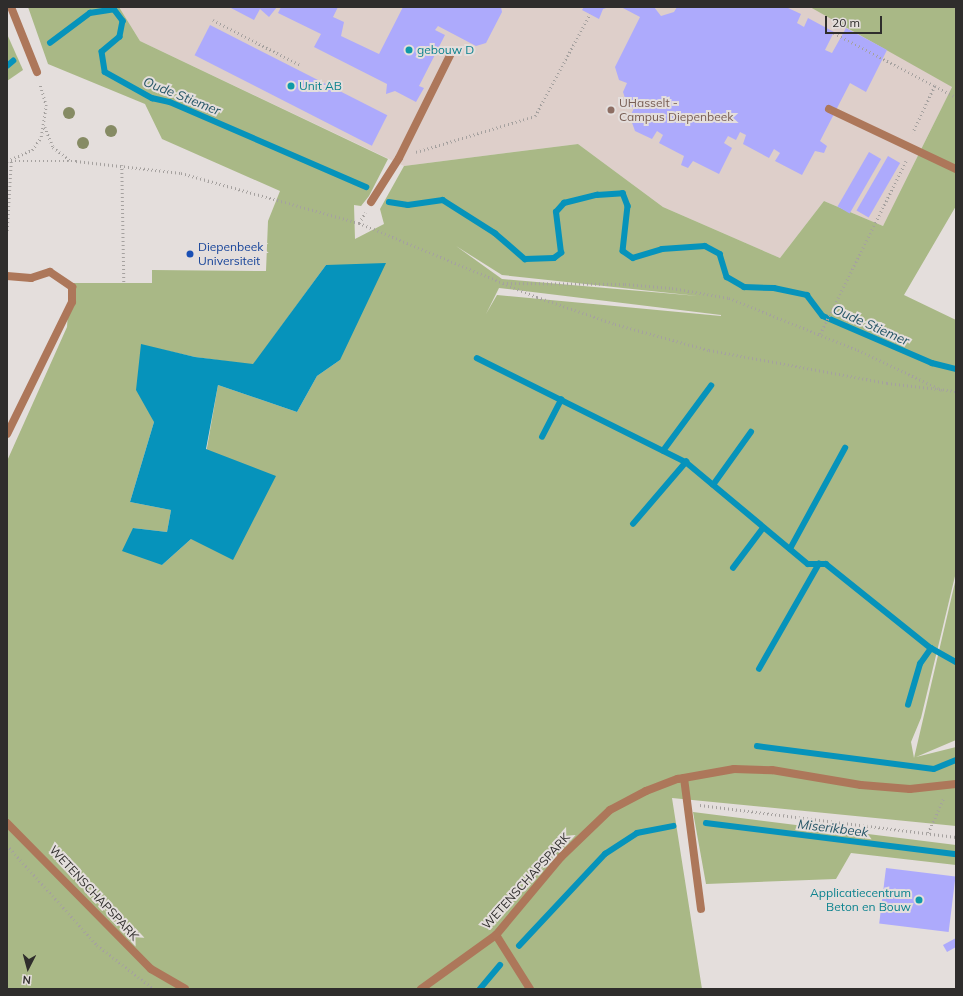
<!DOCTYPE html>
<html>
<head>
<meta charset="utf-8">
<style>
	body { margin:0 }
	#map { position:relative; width:963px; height:996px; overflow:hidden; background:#e4dedc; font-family:Mulish,sans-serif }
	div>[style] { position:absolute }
	.built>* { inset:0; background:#decfca }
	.green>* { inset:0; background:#a9b886 }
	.water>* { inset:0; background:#0693bb }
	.stream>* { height:5.5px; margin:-2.75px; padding:0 2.75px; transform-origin:2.75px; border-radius:2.75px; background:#0693bb }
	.building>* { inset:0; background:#adaafc; transform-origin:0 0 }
	.path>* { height:2.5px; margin-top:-1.25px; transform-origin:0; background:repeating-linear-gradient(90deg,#a5a19f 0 1px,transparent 0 4px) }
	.service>* { height:8px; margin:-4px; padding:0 4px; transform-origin:4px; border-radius:4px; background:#ad775a }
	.minor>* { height:8px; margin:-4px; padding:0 4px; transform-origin:4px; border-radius:4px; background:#ad775a }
	.trees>* { width:12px; height:12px; margin:-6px; border-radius:50%; background:#868b64 }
	.dots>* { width:11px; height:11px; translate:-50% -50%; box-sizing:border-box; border:2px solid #e4dedc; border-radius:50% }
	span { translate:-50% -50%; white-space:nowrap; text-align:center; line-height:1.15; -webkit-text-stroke:4px #e4dedc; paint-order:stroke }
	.culture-label { font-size:12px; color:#0d838f }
	.left { translate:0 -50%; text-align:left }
	.right { translate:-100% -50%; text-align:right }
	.education-label { font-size:12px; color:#785e54 }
	.transit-label { font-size:12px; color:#164399 }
	.street-label { font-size:12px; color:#2f2d2c }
	.water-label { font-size:13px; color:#275667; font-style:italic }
	.frame { position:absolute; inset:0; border:8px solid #2f2d2c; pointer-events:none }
	.north { position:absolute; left:8px; top:948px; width:40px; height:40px; -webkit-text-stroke:3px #e4dedc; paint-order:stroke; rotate:186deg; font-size:11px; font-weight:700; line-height:16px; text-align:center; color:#2f2d2c }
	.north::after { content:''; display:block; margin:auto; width:14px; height:18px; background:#2f2d2c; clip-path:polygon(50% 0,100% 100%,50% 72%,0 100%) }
	.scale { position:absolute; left:825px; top:16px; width:57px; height:18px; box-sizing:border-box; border:2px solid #2f2d2c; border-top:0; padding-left:5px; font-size:12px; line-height:14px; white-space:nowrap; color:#2f2d2c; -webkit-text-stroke:3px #e4dedc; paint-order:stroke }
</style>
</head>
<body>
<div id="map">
	<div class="built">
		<i style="clip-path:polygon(119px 7px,868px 7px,952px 87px,883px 226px,824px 201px,780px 258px,663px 207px,578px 144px,404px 166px,140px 41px)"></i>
	</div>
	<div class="green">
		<i style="clip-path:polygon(evenodd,28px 7px,119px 7px,140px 41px,388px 159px,369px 196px,361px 206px,354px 205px,355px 239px,384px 224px,380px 209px,404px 166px,578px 144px,663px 207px,780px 258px,824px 201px,883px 226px,952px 87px,810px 7px,956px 7px,956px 206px,904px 295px,956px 320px,956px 572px,921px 718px,911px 742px,914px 758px,956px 578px,956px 740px,916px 757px,956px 747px,956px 826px,672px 798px,702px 989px,7px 989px,7px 461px,67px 327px,70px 283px,152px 283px,152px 270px,266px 271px,268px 221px,280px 191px,162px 139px,145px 104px,48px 64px,28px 7px,456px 246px,502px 275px,698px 296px,502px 279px,456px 246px,28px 7px,326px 265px,340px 360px,317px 376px,297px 412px,218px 385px,191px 539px,162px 565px,133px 528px,167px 532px,171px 510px,130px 502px,154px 422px,141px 345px,195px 357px,253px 365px,326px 265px,28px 7px,499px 288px,721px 315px,721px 316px,497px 295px,486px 314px,499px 288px)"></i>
		<i style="clip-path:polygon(7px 34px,23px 70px,7px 81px)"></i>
		<i style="clip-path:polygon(693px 812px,956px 845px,956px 865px,851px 853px,836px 879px,706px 884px)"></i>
	</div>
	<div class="water">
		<i style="clip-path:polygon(386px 263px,340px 360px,317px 376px,297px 412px,218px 385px,206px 449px,276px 476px,233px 560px,191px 539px,162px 565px,122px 551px,133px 528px,167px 532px,171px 510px,130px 502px,154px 422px,136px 390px,141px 344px,195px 357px,253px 364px,326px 265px)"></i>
	</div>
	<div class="stream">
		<i style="left:50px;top:43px;width:50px;rotate:-36.9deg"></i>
		<i style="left:90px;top:13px;width:24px;rotate:-9deg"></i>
		<i style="left:114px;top:9px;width:15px;rotate:53deg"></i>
		<i style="left:123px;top:21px;width:16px;rotate:101deg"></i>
		<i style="left:120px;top:37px;width:23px;rotate:140deg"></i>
		<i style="left:102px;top:52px;width:20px;rotate:81deg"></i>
		<i style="left:105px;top:72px;width:54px;rotate:29deg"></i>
		<i style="left:152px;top:98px;width:18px;rotate:13deg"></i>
		<i style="left:170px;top:102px;width:214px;rotate:23.4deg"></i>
		<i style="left:7px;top:66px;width:8px;rotate:-40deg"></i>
		<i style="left:389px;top:202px;width:19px;rotate:9deg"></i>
		<i style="left:408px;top:205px;width:35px;rotate:-8deg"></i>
		<i style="left:443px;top:200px;width:62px;rotate:32.4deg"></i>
		<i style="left:495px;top:233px;width:40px;rotate:41deg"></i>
		<i style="left:525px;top:259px;width:29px;rotate:-2deg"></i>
		<i style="left:554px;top:258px;width:9px;rotate:-36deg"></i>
		<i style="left:561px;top:253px;width:41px;rotate:-97deg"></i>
		<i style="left:556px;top:212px;width:12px;rotate:-48deg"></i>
		<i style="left:564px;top:203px;width:34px;rotate:-14deg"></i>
		<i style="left:597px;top:195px;width:26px;rotate:-4deg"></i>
		<i style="left:623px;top:193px;width:14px;rotate:69deg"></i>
		<i style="left:628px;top:206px;width:45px;rotate:96.3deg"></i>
		<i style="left:623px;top:251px;width:12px;rotate:35deg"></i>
		<i style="left:633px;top:258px;width:30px;rotate:-17deg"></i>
		<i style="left:662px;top:249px;width:43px;rotate:-4deg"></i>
		<i style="left:705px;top:246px;width:17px;rotate:28deg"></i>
		<i style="left:720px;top:254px;width:24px;rotate:73deg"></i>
		<i style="left:727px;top:277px;width:20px;rotate:30deg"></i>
		<i style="left:744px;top:287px;width:30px;rotate:2deg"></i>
		<i style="left:774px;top:288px;width:34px;rotate:12deg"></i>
		<i style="left:807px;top:295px;width:26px;rotate:53deg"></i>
		<i style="left:823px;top:316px;width:119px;rotate:23.3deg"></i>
		<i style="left:932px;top:363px;width:25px;rotate:14deg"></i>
		<i style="left:477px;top:358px;width:233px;rotate:26.5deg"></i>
		<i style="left:686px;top:462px;width:159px;rotate:39.9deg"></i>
		<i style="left:808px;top:564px;width:18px"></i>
		<i style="left:826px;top:564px;width:134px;rotate:38.7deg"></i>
		<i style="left:931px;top:648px;width:29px;rotate:29deg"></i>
		<i style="left:542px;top:437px;width:42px;rotate:-62.8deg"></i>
		<i style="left:663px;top:451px;width:81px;rotate:-53.6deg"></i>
		<i style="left:713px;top:485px;width:65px;rotate:-54.4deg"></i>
		<i style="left:633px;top:524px;width:82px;rotate:-49.5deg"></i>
		<i style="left:790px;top:549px;width:115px;rotate:-61.4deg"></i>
		<i style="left:733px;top:568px;width:50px;rotate:-53.1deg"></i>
		<i style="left:759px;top:669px;width:121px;rotate:-60.3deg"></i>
		<i style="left:908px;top:705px;width:43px;rotate:-73.7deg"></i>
		<i style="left:920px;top:664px;width:19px;rotate:-55deg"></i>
		<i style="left:757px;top:746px;width:178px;rotate:7.4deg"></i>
		<i style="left:934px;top:769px;width:24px;rotate:-22deg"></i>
		<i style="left:706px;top:823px;width:252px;rotate:7.1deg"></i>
		<i style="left:519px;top:946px;width:126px;rotate:-46.9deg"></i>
		<i style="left:605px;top:854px;width:38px;rotate:-33deg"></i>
		<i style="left:637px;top:833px;width:37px;rotate:-11deg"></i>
		<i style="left:480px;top:989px;width:31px;rotate:-50deg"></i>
	</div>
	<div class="building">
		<i style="clip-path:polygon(229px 7px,277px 7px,269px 17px,260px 9px,254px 20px)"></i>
		<i style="clip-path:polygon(281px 7px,338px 7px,333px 17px,344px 22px,341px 36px,379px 54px,403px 7px,501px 7px,502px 12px,486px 43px,476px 46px,438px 26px,435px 30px,445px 35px,419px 86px,424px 88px,416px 102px,395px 91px,386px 94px,387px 84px,314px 47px,321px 34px,278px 13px)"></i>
		<i style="clip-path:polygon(584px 7px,609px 7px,603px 9px,599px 19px,582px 10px)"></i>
		<i style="clip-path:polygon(621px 7px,654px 7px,661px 16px,674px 12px,677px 7px,786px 7px,801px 14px,797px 23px,804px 27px,808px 18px,834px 32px,825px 50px,832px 53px,846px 28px,887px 50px,866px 92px,850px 83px,820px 141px,827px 146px,824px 153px,815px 151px,802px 175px,775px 161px,780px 153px,774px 149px,769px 158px,743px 144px,746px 135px,740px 132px,736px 140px,728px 136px,724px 143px,732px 148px,719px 174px,693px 161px,688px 168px,681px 165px,684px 156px,659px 143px,663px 135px,657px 131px,652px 139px,635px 131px,630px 117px,634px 108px,627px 104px,623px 92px,627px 83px,619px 80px,615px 67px,640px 17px)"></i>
		<i style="left:210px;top:25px;width:199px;height:34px;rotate:27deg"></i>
		<i style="left:869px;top:152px;width:14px;height:63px;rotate:30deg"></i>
		<i style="left:888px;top:156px;width:14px;height:63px;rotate:30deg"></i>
		<i style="left:886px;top:868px;width:70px;height:56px;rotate:7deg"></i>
		<i style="clip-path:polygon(956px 938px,956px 947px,947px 952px,943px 945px)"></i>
	</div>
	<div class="path">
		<i style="left:213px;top:20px;width:98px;rotate:27.3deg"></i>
		<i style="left:834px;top:33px;width:114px;rotate:27.7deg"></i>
		<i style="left:935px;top:86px;width:52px;rotate:115.1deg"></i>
		<i style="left:935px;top:86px;width:24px;rotate:28deg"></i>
		<i style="left:45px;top:127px;width:22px;rotate:68deg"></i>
		<i style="left:53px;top:147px;width:23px;rotate:38deg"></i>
		<i style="left:416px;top:152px;width:124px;rotate:-16.8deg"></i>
		<i style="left:535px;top:116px;width:116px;rotate:-61.7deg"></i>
		<i style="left:7px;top:161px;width:27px;rotate:-24deg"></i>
		<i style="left:32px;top:150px;width:16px;rotate:-55deg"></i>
		<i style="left:41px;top:137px;width:31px;rotate:-81deg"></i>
		<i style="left:46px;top:106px;width:22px;rotate:-106deg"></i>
		<i style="left:122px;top:165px;width:117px;rotate:89deg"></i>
		<i style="left:359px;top:223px;width:12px;rotate:-59deg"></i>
		<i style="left:7px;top:231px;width:70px;rotate:-86.7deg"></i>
		<i style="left:11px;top:161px;width:65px"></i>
		<i style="left:76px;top:161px;width:106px;rotate:6.5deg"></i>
		<i style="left:181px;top:173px;width:185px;rotate:15.7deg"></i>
		<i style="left:359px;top:223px;width:193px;rotate:22.6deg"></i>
		<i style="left:537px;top:297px;width:83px;rotate:19.1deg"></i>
		<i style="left:615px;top:324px;width:98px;rotate:15.5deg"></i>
		<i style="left:709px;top:350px;width:181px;rotate:10.5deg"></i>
		<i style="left:887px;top:383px;width:69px;rotate:6.6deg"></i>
		<i style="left:507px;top:283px;width:118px;rotate:0.5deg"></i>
		<i style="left:625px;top:284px;width:47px;rotate:4.9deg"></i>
		<i style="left:672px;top:288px;width:58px;rotate:10deg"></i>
		<i style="left:729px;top:298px;width:139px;rotate:22deg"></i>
		<i style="left:858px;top:350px;width:95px;rotate:25.5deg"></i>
		<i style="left:820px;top:334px;width:193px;rotate:-63.6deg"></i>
		<i style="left:700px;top:805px;width:258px;rotate:7.1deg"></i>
		<i style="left:928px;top:833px;width:37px;rotate:-66deg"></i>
		<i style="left:7px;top:845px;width:135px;rotate:48deg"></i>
		<i style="left:97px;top:945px;width:72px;rotate:37.7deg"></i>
	</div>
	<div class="service">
		<i style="left:11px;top:7px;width:70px;rotate:68.2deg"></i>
		<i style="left:829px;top:109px;width:140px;rotate:25.3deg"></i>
		<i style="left:371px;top:202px;width:52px;rotate:-57.5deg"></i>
		<i style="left:399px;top:158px;width:119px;rotate:-63.6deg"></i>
		<i style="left:7px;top:276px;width:24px;rotate:5deg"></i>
		<i style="left:31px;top:278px;width:20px;rotate:-18deg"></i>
		<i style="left:50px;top:272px;width:27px;rotate:34deg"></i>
		<i style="left:72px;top:287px;width:15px;rotate:90deg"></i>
		<i style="left:72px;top:302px;width:147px;rotate:116.2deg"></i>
		<i style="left:684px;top:778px;width:132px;rotate:82.6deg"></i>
		<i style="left:496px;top:935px;width:64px;rotate:57.8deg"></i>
	</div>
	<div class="minor">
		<i style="left:7px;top:823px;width:205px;rotate:45.4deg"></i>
		<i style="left:151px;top:969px;width:39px;rotate:30deg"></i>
		<i style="left:421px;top:989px;width:92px;rotate:-35.8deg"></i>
		<i style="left:496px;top:935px;width:102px;rotate:-50.2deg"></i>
		<i style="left:561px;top:857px;width:68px;rotate:-43.8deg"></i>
		<i style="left:610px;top:810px;width:41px;rotate:-27.8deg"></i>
		<i style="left:646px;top:791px;width:34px;rotate:-21deg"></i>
		<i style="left:678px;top:779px;width:57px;rotate:-10.1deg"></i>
		<i style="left:734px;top:769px;width:38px;rotate:2deg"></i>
		<i style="left:772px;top:770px;width:90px;rotate:9.6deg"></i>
		<i style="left:861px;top:785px;width:49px;rotate:4.7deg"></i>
		<i style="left:910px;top:789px;width:46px;rotate:-6.2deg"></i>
	</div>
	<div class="trees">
		<i style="left:69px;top:113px"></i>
		<i style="left:111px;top:131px"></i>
		<i style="left:83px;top:143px"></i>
	</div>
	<div class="dots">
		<i style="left:409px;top:50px;background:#0f9aa8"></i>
		<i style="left:291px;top:86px;background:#0f9aa8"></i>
		<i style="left:611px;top:110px;background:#8d6e63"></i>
		<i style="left:190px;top:254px;background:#1a4fb4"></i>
		<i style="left:919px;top:900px;background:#0f9aa8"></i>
	</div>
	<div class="culture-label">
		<span class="left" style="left:417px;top:50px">gebouw D</span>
		<span class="left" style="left:299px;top:86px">Unit AB</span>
		<span class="right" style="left:911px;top:900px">Applicatiecentrum<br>Beton en Bouw</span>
	</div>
	<div class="education-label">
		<span class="left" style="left:619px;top:110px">UHasselt -<br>Campus Diepenbeek</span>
	</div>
	<div class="transit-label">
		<span class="left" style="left:198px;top:254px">Diepenbeek<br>Universiteit</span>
	</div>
	<div class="street-label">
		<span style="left:526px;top:881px;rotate:-48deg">WETENSCHAPSPARK</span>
		<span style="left:94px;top:893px;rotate:47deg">WETENSCHAPSPARK</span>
	</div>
	<div class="water-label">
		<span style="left:182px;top:96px;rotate:22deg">Oude Stiemer</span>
		<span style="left:871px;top:325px;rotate:24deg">Oude Stiemer</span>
		<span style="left:833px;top:828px;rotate:7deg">Miserikbeek</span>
	</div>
	<div class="frame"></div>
	<div class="north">N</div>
	<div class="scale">20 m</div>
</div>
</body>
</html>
